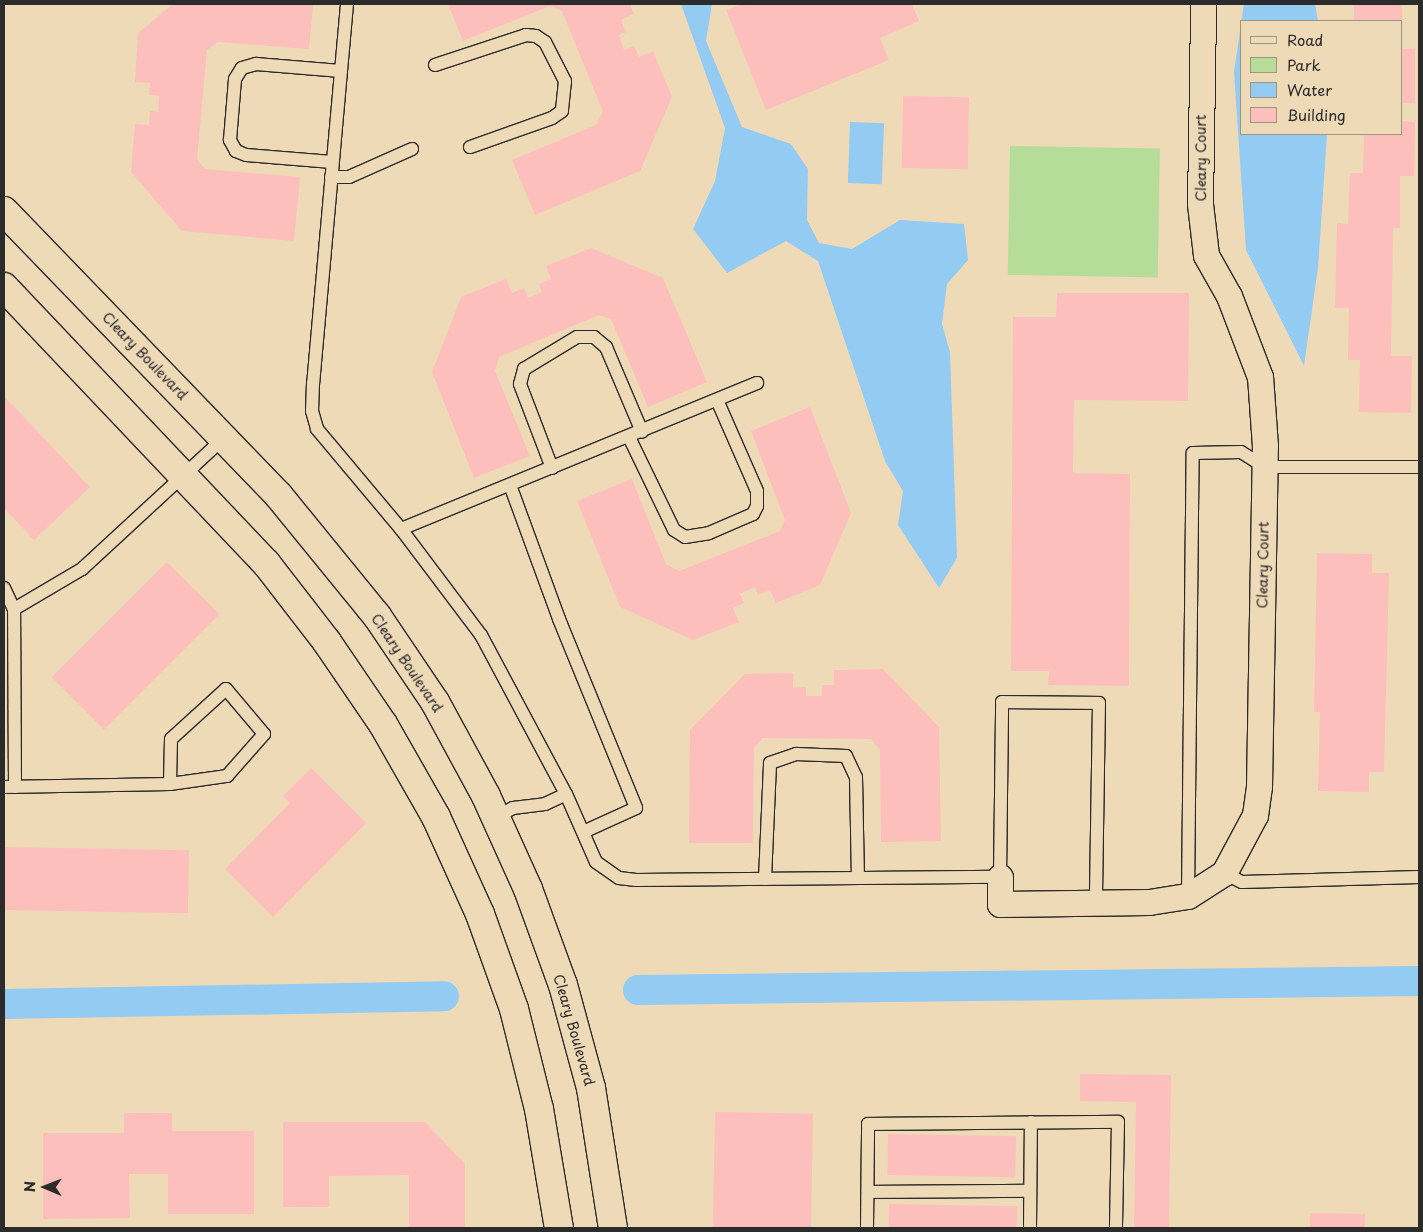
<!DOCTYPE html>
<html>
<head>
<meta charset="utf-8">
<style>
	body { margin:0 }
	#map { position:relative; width:1423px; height:1232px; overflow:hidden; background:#efdab8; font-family:"Playpen Sans",sans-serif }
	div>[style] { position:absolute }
	.green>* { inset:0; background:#b5dd99; transform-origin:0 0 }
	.water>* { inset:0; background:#93cbf2; transform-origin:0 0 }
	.canal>* { height:30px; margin:-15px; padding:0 15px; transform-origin:15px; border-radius:15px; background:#93cbf2 }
	.building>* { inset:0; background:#fcbfbc; transform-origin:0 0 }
	.roads { filter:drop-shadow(1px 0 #2b2b2b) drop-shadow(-1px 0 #2b2b2b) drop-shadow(0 1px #2b2b2b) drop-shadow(0 -1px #2b2b2b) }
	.service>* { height:12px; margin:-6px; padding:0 6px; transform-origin:6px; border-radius:6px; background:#efdab8 }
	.minor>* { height:25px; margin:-12.5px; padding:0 12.5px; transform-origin:12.5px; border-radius:12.5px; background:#efdab8 }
	.tertiary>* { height:28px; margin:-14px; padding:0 14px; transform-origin:14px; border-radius:14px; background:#efdab8 }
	span { translate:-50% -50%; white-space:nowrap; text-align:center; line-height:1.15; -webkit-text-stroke:4px #efdab8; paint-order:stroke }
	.street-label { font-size:14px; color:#2b2b2b }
	.frame { position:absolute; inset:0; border:5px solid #2b2b2b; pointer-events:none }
	.legend { position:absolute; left:1240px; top:20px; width:162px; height:115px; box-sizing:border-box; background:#efdab8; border:1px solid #a19480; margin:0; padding:6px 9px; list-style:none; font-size:15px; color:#2b2b2b }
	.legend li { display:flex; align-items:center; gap:10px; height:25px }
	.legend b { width:25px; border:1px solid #a19480 }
	.north { position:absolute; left:20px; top:1162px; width:50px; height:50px; -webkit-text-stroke:4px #efdab8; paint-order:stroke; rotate:271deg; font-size:14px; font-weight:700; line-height:20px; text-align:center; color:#2b2b2b }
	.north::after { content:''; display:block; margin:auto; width:18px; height:22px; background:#2b2b2b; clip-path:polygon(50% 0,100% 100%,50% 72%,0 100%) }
</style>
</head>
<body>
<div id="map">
	<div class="green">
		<i style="left:1010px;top:146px;width:150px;height:129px;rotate:1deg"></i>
	</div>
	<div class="water">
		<i style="clip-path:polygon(681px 4px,712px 4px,706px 41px,742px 127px,791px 144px,808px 169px,807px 220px,819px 243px,852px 249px,900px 220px,964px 224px,968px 260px,947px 284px,942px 324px,950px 352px,957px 558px,939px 588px,898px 525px,903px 491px,885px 461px,818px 261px,786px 241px,727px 273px,693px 229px,715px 181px,725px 128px)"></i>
		<i style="clip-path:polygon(1244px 4px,1315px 4px,1318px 21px,1242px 21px,1242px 134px,1327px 134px,1318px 268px,1304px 366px,1246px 250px,1234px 72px)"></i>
		<i style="left:850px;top:122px;width:34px;height:61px;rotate:2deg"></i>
	</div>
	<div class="canal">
		<i style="left:638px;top:990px;width:781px;rotate:-0.66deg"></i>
		<i style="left:4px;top:1004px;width:440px;rotate:-1deg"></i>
	</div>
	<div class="building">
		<i style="clip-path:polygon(173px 4px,313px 4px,309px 49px,218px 42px,207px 50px,197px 159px,205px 169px,300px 177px,294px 241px,182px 231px,131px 172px,135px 124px,149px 125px,150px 111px,158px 112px,159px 96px,149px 95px,150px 83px,135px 82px,138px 33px)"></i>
		<i style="clip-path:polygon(448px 4px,630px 4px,634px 14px,621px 20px,626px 32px,619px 35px,624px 50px,634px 46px,639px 57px,653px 51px,672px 97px,640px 171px,535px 215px,512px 160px,596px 125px,603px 112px,562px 11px,550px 6px,463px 41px)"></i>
		<i style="clip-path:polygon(742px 4px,912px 4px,919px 21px,880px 38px,889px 60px,766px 110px,726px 10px)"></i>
		<i style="left:1354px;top:4px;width:48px;height:17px"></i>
		<i style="left:1402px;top:49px;width:13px;height:54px"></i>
		<i style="left:903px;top:96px;width:66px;height:72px;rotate:1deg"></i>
		<i style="clip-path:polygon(1402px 121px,1415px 122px,1414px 176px,1400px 176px,1400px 228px,1393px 228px,1391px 356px,1412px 356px,1411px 413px,1359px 412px,1360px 360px,1348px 360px,1349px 308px,1335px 308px,1337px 223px,1348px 224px,1350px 173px,1363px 173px,1364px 134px,1402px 134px)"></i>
		<i style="clip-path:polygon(591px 248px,663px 278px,707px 382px,648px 407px,611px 319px,599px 315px,499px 357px,495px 371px,530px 456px,474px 478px,432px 372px,461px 297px,506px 279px,512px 293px,524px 288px,528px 298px,542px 292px,539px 284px,551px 279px,546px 266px)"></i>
		<i style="clip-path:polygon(1057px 293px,1189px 293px,1188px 401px,1074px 400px,1073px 473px,1130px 474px,1129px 686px,1048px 685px,1049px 671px,1011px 671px,1013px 317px,1056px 317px)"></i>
		<i style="clip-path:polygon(4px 396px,90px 487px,34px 540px,4px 508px)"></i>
		<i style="clip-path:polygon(810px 407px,851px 513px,820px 585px,776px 603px,770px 590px,758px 595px,755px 587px,740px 594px,744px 603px,733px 608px,739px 622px,693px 640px,620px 607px,577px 501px,632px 479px,666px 564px,679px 571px,780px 531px,785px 520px,751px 431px)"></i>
		<i style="clip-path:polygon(1317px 553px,1372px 554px,1372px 573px,1389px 573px,1384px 772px,1369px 772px,1369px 792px,1318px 791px,1320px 712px,1314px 712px)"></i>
		<i style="left:167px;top:562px;width:74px;height:163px;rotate:45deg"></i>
		<i style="clip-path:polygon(883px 669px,939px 727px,941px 841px,881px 842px,880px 750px,871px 739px,763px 738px,754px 748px,753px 843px,689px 843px,690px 730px,745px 674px,793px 673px,793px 688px,806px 687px,806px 696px,822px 696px,822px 685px,834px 685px,834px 670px)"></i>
		<i style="clip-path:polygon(311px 768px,366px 823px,273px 917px,225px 869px,290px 803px,283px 796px)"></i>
		<i style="left:4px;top:847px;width:185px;height:63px;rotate:1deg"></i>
		<i style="clip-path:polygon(1080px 1074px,1171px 1075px,1169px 1228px,1134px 1228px,1136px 1102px,1080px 1101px)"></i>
		<i style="left:715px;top:1112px;width:98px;height:116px;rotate:1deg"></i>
		<i style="clip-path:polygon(124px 1113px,172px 1113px,172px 1131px,254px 1131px,254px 1214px,168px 1214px,168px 1174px,129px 1174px,130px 1218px,43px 1219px,43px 1133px,124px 1133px)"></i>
		<i style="clip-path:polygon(283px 1122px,425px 1122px,465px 1164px,465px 1228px,409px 1228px,409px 1175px,329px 1176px,329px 1207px,283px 1207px)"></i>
		<i style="left:888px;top:1134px;width:128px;height:41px;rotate:1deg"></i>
		<i style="left:889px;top:1204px;width:128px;height:24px;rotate:1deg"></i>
		<i style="left:1310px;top:1213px;width:55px;height:15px;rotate:1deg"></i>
	</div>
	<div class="roads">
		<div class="service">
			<i style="left:347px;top:4px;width:381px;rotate:95.1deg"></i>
			<i style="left:313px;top:383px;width:28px;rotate:92deg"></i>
			<i style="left:312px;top:411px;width:19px;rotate:74deg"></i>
			<i style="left:317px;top:429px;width:131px;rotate:50deg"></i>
			<i style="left:401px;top:529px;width:133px;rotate:53deg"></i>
			<i style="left:481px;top:635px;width:180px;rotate:61.9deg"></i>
			<i style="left:566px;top:794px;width:74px;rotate:66.2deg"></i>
			<i style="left:596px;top:862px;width:28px;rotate:35deg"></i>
			<i style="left:619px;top:878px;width:17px;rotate:7deg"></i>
			<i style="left:636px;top:880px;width:364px;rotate:-0.5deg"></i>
			<i style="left:1000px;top:877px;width:175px;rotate:-89.3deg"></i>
			<i style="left:1002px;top:702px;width:97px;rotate:0.6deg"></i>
			<i style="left:1099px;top:703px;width:199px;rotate:90.9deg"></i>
			<i style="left:435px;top:65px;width:96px;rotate:-18.2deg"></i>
			<i style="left:526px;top:35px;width:10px;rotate:6deg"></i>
			<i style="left:536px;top:36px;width:11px;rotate:34deg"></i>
			<i style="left:545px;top:42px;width:44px;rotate:62.9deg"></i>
			<i style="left:565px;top:81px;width:30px;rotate:96deg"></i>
			<i style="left:562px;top:111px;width:12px;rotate:145deg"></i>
			<i style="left:552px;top:118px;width:87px;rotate:160.5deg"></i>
			<i style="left:332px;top:162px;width:86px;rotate:-175.3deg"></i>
			<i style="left:246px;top:155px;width:11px;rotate:-158deg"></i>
			<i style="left:236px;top:151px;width:13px;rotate:-119deg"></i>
			<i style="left:230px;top:140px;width:61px;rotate:-85.3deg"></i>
			<i style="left:235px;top:79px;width:13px;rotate:-58deg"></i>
			<i style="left:242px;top:68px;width:15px;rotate:-16deg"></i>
			<i style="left:256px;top:64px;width:85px;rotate:4.7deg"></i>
			<i style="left:331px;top:177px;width:18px"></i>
			<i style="left:349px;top:177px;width:69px;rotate:-24deg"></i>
			<i style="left:629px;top:437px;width:103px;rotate:64.2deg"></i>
			<i style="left:674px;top:530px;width:13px;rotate:32deg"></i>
			<i style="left:685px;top:537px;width:24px;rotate:-9deg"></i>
			<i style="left:709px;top:533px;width:48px;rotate:-23.4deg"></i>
			<i style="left:753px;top:514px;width:9px;rotate:-63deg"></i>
			<i style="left:757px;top:506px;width:15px;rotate:-90deg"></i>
			<i style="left:757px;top:491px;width:99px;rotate:-113.7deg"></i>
			<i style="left:552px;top:468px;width:90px;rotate:-110.9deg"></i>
			<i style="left:520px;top:384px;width:16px;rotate:-75deg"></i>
			<i style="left:524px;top:369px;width:62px;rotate:-31.1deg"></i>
			<i style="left:577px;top:337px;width:17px"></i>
			<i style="left:594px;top:337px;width:16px;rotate:40deg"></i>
			<i style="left:606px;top:347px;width:92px;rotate:67deg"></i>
			<i style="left:510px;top:485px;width:143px;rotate:69.9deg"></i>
			<i style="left:559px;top:619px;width:204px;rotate:67.8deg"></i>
			<i style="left:636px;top:808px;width:58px;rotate:155.6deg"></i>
			<i style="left:401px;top:529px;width:385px;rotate:-22.3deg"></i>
			<i style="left:4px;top:588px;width:23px;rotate:65deg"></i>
			<i style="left:4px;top:787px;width:166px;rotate:-1deg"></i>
			<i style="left:170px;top:784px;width:58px;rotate:-8deg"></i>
			<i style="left:227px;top:776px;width:56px;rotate:-48.6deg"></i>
			<i style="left:264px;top:734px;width:59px;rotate:-130.2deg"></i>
			<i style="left:226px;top:689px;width:74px;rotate:137.7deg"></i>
			<i style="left:171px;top:739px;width:45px;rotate:91.3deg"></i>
			<i style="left:15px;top:787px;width:178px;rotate:-90.3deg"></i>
			<i style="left:14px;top:609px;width:79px;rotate:-30.5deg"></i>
			<i style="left:82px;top:569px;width:193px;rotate:-42.7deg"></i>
			<i style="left:496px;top:817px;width:19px;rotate:-28deg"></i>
			<i style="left:513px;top:808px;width:32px;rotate:-7deg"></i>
			<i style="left:545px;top:804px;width:23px;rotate:-25deg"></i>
			<i style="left:1224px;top:873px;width:20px;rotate:27deg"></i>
			<i style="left:1242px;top:882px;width:177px;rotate:-1.6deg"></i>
			<i style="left:765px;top:879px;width:116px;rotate:-87.5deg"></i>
			<i style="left:770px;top:763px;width:28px;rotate:-19deg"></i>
			<i style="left:796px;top:754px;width:50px;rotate:2.3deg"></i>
			<i style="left:846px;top:756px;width:23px;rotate:65deg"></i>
			<i style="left:856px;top:777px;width:101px;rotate:88.9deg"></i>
			<i style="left:1188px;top:896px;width:443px;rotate:-89.4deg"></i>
			<i style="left:1193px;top:453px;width:48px;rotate:-1.2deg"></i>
			<i style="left:1241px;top:452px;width:28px;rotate:32deg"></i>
			<i style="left:1265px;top:467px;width:154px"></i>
			<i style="left:868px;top:1192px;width:162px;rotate:-0.4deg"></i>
			<i style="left:867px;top:1228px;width:104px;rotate:-89.4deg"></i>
			<i style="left:868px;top:1124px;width:250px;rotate:-0.5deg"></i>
			<i style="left:1118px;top:1122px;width:106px;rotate:91.1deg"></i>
			<i style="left:1030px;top:1228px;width:106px;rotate:-89.5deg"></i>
		</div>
		<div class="minor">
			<i style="left:1000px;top:877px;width:27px;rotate:90deg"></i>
			<i style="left:1000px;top:904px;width:149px;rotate:-0.8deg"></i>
			<i style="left:1149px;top:902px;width:39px;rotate:-9deg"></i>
			<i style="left:1188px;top:896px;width:43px;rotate:-32.6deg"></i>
			<i style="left:1224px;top:873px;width:66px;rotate:-61.9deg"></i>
			<i style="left:1255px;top:815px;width:29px;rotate:-82deg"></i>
			<i style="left:1259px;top:786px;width:340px;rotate:-89deg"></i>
			<i style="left:1265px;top:446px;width:69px;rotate:-94.1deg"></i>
			<i style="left:1260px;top:377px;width:87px;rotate:-110.9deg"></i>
			<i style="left:1229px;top:296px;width:47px;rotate:-119.3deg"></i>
			<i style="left:1206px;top:255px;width:51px;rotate:-96.7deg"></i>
			<i style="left:1200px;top:204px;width:200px;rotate:-89.1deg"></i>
		</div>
		<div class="tertiary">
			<i style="left:4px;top:211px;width:396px;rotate:46deg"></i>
			<i style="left:279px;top:496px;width:155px;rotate:50.8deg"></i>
			<i style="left:377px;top:616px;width:104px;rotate:56deg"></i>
			<i style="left:435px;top:702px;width:107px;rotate:61.5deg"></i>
			<i style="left:486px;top:796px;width:102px;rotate:65.7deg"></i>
			<i style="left:528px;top:889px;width:102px;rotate:70deg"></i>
			<i style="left:563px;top:985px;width:107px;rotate:74.8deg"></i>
			<i style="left:591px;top:1088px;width:142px;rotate:81.1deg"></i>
			<i style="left:4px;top:287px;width:381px;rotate:46.5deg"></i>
			<i style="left:266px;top:563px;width:100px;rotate:52.3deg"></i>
			<i style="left:327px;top:642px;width:99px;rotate:55.7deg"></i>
			<i style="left:383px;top:724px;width:107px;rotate:60.3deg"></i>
			<i style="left:436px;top:817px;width:107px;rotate:65.6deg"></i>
			<i style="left:480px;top:914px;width:101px;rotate:70.3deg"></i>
			<i style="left:514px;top:1009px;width:103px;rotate:76deg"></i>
			<i style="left:539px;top:1109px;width:121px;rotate:80.5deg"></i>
		</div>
	</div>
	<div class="street-label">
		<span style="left:1201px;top:158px;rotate:-90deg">Cleary Court</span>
		<span style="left:145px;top:356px;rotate:46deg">Cleary Boulevard</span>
		<span style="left:1263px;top:565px;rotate:-89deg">Cleary Court</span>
		<span style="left:407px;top:663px;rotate:56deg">Cleary Boulevard</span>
		<span style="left:574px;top:1030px;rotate:74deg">Cleary Boulevard</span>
	</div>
	<div class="frame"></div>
	<ul class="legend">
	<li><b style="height:6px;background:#efdab8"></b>Road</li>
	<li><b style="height:14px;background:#b5dd99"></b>Park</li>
	<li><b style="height:14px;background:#93cbf2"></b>Water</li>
	<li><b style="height:14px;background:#fcbfbc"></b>Building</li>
	</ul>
	<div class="north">N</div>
</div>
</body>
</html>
